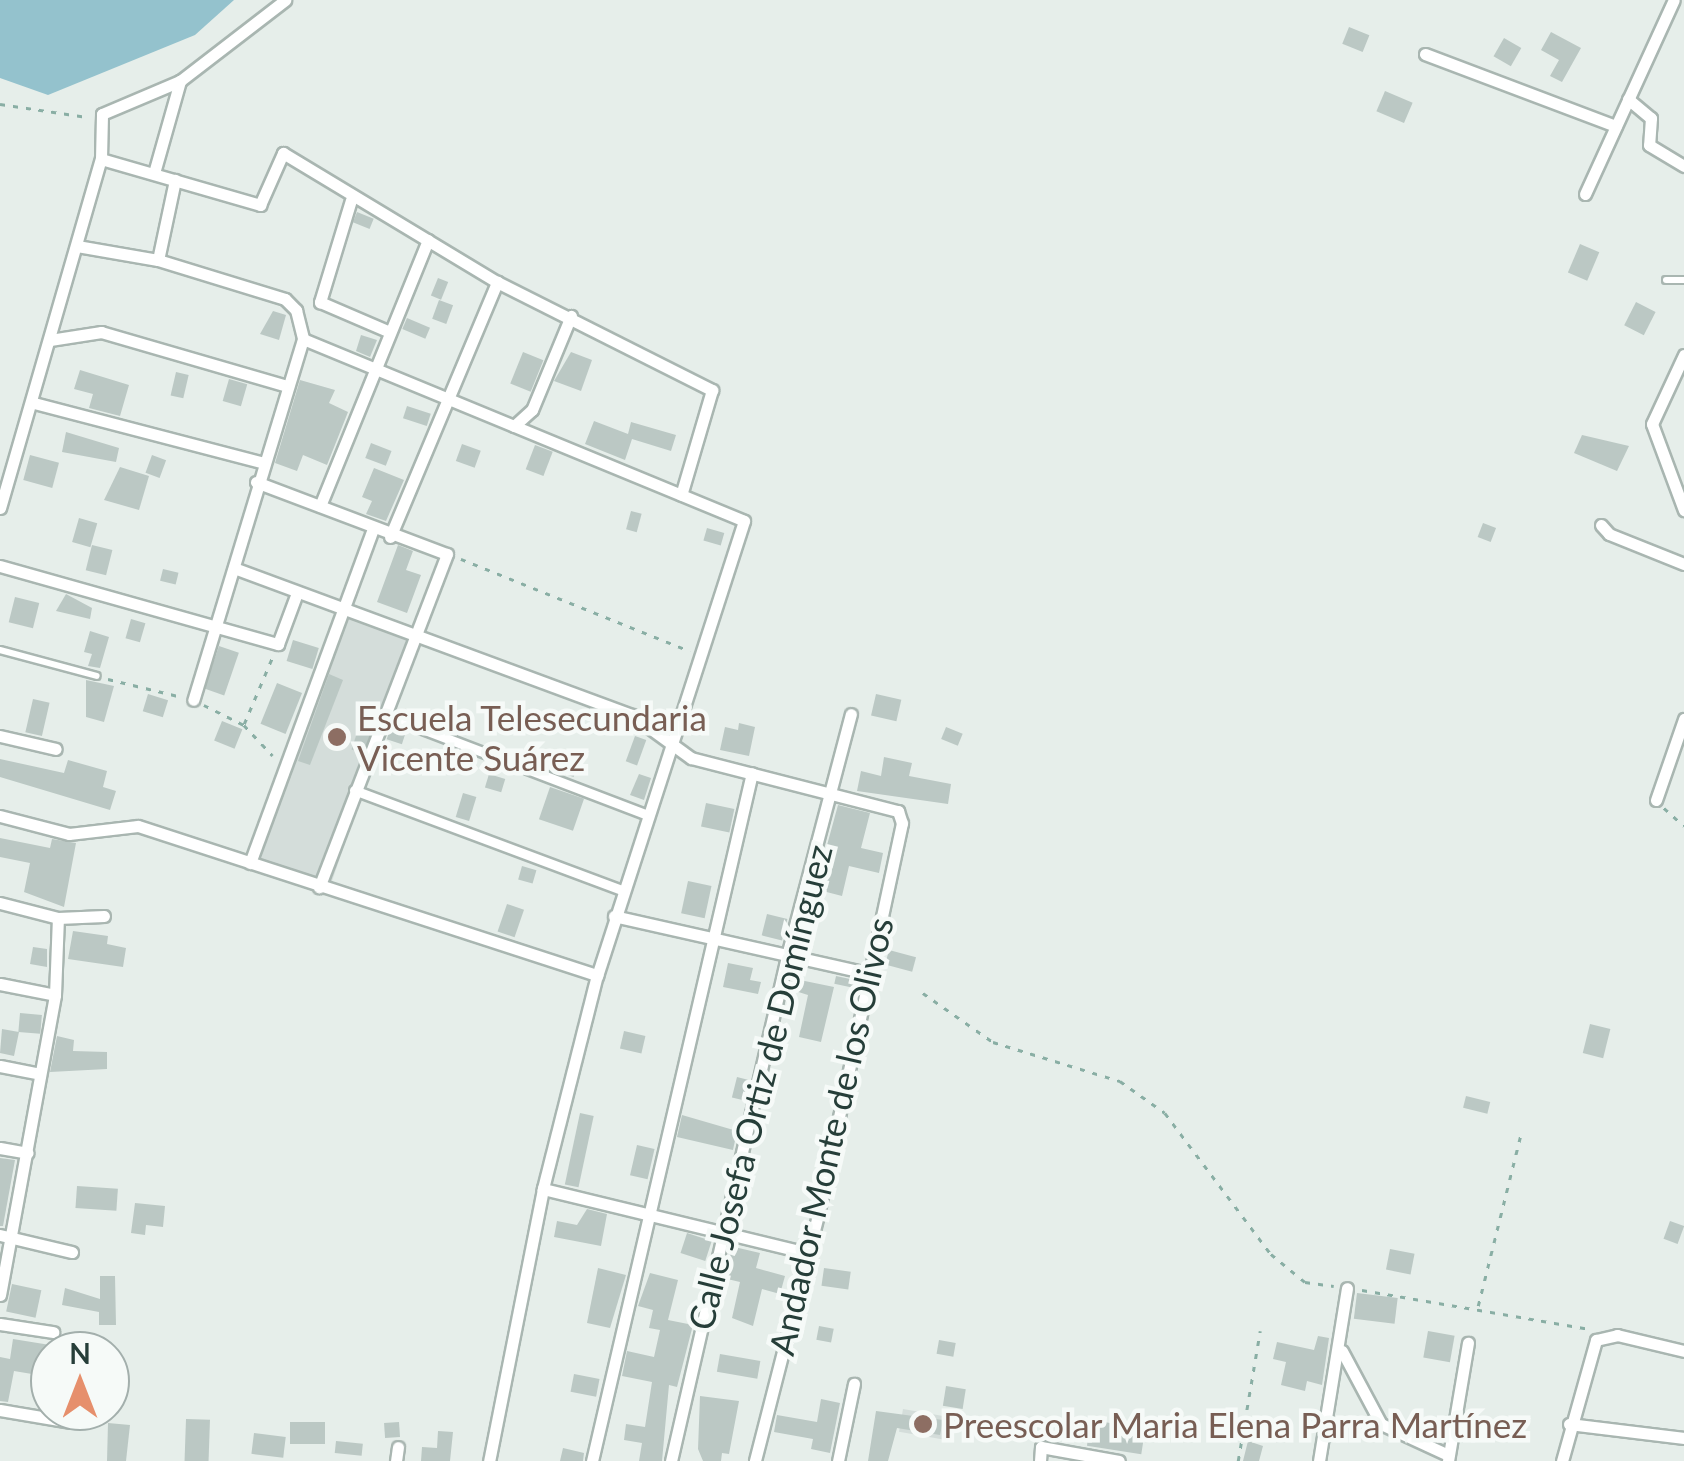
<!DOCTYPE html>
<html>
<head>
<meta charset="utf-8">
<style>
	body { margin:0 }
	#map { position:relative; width:1684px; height:1461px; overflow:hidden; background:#e6eeea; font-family:Lato,sans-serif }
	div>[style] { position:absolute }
	.built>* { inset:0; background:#d4ddda; transform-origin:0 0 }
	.water>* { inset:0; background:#94c2cd }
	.building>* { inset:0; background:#bbc8c4; transform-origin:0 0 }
	.path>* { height:2.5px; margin-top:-1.25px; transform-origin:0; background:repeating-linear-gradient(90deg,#89aea4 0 5px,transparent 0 13px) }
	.roads { filter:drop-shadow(2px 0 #a9b6b1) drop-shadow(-2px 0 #a9b6b1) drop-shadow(0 2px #a9b6b1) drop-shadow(0 -2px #a9b6b1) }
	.service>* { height:6px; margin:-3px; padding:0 3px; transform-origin:3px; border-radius:3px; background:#fff }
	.pedestrian>* { height:9px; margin:-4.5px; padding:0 4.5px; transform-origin:4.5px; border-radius:4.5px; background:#fff }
	.minor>* { height:11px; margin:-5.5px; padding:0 5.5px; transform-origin:5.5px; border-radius:5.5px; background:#fff }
	.dots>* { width:28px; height:28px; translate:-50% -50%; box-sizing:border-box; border:5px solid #f6faf8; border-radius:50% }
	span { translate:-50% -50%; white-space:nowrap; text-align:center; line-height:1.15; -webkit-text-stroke:9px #f6faf8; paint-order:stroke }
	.education-label { font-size:35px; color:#785e54 }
	.left { translate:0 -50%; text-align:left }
	.street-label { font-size:35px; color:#263e39 }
	.north { position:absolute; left:30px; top:1331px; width:100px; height:100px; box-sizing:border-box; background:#f6faf8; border:2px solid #a3afac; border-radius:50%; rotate:0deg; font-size:28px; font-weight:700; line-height:40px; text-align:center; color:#263e39 }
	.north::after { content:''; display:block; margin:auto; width:35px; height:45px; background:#e68f6c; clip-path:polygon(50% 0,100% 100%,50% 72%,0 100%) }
</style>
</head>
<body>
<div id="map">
	<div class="built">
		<i style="left:346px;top:610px;width:75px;height:269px;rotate:19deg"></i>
		<i style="left:903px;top:1409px;width:45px;height:23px;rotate:10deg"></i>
	</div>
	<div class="water">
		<i style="clip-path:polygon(0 0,234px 0,195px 35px,48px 95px,0 78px)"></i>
	</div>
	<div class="building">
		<i style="left:1349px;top:27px;width:22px;height:18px;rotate:22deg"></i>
		<i style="clip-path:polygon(1551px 32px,1581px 48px,1562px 82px,1550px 76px,1559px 60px,1541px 50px)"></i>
		<i style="left:1504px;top:38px;width:20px;height:21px;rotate:30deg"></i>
		<i style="left:1385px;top:91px;width:30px;height:22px;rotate:23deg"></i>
		<i style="left:357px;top:212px;width:18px;height:11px;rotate:22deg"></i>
		<i style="left:1580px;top:244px;width:21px;height:31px;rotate:23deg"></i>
		<i style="left:438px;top:278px;width:11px;height:19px;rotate:22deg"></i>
		<i style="left:439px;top:300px;width:15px;height:20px;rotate:20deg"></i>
		<i style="left:1636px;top:302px;width:22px;height:26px;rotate:27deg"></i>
		<i style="clip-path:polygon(273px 311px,286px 315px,279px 340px,260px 334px)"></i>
		<i style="left:407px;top:318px;width:25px;height:12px;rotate:23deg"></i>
		<i style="clip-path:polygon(361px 335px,377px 340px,370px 357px,356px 351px)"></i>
		<i style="left:523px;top:352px;width:22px;height:34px;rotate:22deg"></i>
		<i style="clip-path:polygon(571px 352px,592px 360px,581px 391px,554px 381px)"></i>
		<i style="clip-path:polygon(80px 370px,129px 385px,120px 416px,89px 408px,93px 394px,74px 389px)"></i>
		<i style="left:176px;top:372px;width:13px;height:24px;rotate:13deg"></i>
		<i style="left:229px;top:379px;width:19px;height:23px;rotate:16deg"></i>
		<i style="clip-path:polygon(300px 380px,335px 390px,329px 403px,348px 412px,327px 465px,303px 455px,297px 471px,275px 463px)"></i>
		<i style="left:407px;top:406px;width:25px;height:13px;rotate:18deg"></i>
		<i style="clip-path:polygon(594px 421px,628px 434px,631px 422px,676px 435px,671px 451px,632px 439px,625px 460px,585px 444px)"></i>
		<i style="clip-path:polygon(66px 432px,119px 448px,116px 462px,62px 452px)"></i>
		<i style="clip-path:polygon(1582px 435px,1629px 446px,1617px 471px,1574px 453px)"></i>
		<i style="left:371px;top:443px;width:22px;height:16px;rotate:21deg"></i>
		<i style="left:462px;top:444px;width:20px;height:18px;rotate:20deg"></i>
		<i style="left:535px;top:445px;width:19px;height:26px;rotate:21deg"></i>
		<i style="left:30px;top:455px;width:30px;height:26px;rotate:15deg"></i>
		<i style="left:152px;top:455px;width:15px;height:19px;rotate:20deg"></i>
		<i style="clip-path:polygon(120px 467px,149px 476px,139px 510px,104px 500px)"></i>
		<i style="clip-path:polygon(374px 468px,404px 480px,386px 521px,366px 514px,372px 501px,362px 497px)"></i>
		<i style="left:631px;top:511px;width:11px;height:19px;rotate:15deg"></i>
		<i style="left:79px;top:518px;width:19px;height:25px;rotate:16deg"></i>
		<i style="left:1483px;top:523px;width:14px;height:15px;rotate:21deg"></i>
		<i style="left:707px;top:528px;width:18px;height:13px;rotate:16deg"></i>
		<i style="left:92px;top:545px;width:21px;height:26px;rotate:14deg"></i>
		<i style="clip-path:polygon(398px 545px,413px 551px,406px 570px,421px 575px,407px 613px,377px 602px)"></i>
		<i style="left:163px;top:569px;width:16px;height:12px;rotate:14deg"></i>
		<i style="clip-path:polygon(66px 594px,92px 608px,90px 619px,56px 611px)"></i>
		<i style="left:15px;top:597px;width:25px;height:26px;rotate:14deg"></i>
		<i style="left:131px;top:619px;width:15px;height:20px;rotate:16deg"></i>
		<i style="clip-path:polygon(90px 631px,109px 637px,100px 668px,88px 666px,92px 654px,84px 652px)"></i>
		<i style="left:293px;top:640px;width:27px;height:22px;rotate:17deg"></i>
		<i style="left:219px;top:646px;width:21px;height:45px;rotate:19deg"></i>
		<i style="clip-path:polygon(329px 674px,343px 680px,310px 765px,298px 761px)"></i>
		<i style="clip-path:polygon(86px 680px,114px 686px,104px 722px,86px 717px)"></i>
		<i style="left:277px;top:683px;width:27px;height:44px;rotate:22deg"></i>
		<i style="left:148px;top:694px;width:21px;height:18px;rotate:17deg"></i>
		<i style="left:876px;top:694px;width:26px;height:22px;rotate:13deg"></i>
		<i style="left:33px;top:699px;width:17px;height:34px;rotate:13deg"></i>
		<i style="left:367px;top:702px;width:13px;height:50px;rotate:18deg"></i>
		<i style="left:222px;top:721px;width:22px;height:21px;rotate:22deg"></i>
		<i style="clip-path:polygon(739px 723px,755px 727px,749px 756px,720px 750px,725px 727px,738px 730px)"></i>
		<i style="left:391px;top:726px;width:16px;height:14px;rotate:18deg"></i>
		<i style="left:946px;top:727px;width:18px;height:13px;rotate:22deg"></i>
		<i style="left:635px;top:736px;width:12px;height:27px;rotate:20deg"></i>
		<i style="left:564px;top:755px;width:16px;height:18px;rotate:18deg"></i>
		<i style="clip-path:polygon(884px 757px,912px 763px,909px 776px,951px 784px,948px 804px,857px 791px,861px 771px,881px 776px)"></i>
		<i style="clip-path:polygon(0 759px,64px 773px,68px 760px,107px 771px,103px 787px,116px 791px,110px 810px,0 777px)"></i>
		<i style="left:489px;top:774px;width:17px;height:14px;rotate:17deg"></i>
		<i style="clip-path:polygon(639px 774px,651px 778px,644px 800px,630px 795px)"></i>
		<i style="left:550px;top:787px;width:36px;height:34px;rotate:19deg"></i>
		<i style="left:463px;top:793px;width:14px;height:25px;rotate:17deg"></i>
		<i style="left:706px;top:803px;width:29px;height:24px;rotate:12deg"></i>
		<i style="clip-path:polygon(838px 805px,870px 813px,861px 848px,883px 853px,879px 873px,849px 866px,842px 896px,815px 889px)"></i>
		<i style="clip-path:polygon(0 838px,50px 848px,52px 839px,76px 843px,64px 907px,24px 892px,30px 863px,0 857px)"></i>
		<i style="left:522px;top:866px;width:15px;height:14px;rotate:16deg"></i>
		<i style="left:688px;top:881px;width:24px;height:33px;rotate:12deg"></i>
		<i style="left:507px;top:904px;width:18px;height:29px;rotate:19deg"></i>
		<i style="left:767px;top:914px;width:21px;height:22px;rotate:14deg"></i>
		<i style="clip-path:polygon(73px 931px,108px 936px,107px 944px,126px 948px,123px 967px,68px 959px)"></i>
		<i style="clip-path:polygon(33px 947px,47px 949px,47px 967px,30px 964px)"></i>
		<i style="left:889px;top:950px;width:28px;height:15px;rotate:15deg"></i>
		<i style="clip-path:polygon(728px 963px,753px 968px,750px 980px,761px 982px,758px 994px,723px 987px)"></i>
		<i style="left:836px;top:976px;width:24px;height:8px;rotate:12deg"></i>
		<i style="clip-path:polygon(795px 979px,834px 987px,821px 1042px,799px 1037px,808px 995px,792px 990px)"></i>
		<i style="left:20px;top:1013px;width:22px;height:19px;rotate:5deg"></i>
		<i style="left:1590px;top:1024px;width:21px;height:30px;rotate:14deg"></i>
		<i style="clip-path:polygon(2px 1029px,19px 1032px,14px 1056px,0 1053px)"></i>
		<i style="left:624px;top:1031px;width:22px;height:18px;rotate:13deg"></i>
		<i style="clip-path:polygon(57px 1036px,74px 1040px,73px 1051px,107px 1052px,107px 1069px,50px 1072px)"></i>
		<i style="left:737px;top:1077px;width:12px;height:21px;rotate:14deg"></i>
		<i style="left:1466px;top:1096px;width:25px;height:12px;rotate:14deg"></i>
		<i style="left:580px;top:1113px;width:14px;height:73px;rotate:12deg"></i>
		<i style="clip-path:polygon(682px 1115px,737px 1131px,733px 1150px,677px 1137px)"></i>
		<i style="left:637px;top:1145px;width:18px;height:31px;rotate:13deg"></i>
		<i style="clip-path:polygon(0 1158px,15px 1160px,3px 1226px,0 1226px)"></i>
		<i style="left:77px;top:1186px;width:41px;height:22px;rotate:4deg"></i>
		<i style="clip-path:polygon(135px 1203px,165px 1206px,163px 1227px,146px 1225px,145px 1235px,131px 1233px)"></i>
		<i style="clip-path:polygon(587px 1209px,607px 1214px,601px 1246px,554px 1237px,557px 1221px,577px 1225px)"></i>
		<i style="left:1670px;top:1221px;width:15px;height:19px;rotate:20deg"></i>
		<i style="left:687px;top:1233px;width:26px;height:21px;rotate:18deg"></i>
		<i style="clip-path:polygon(730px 1246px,760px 1253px,756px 1268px,785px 1276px,780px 1294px,762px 1289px,753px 1326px,732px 1318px,740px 1282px,723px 1278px)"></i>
		<i style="left:1390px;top:1249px;width:25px;height:21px;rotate:11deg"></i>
		<i style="clip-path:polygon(598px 1268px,626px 1275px,610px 1328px,587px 1323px)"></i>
		<i style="left:824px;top:1268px;width:27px;height:18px;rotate:8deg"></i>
		<i style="clip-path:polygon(650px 1273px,678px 1280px,668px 1320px,693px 1325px,677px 1387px,669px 1385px,662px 1461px,639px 1461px,642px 1443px,624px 1440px,626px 1424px,645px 1427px,652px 1382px,622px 1376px,627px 1351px,654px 1357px,660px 1330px,649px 1328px,653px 1310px,638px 1306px)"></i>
		<i style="clip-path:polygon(100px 1276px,115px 1276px,116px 1325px,99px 1325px,99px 1312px,62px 1305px,65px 1288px,100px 1299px)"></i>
		<i style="left:12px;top:1284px;width:30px;height:28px;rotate:12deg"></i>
		<i style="left:1357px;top:1293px;width:41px;height:26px;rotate:7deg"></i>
		<i style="left:819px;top:1326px;width:15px;height:14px;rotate:11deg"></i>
		<i style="left:1428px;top:1331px;width:27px;height:27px;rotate:10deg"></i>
		<i style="clip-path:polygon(1318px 1336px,1329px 1338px,1322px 1385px,1307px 1381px,1305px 1391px,1281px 1385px,1286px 1362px,1273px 1359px,1277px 1342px,1314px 1350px)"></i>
		<i style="clip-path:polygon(13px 1339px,50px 1345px,50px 1377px,14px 1371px,8px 1402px,0 1401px,0 1357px,10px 1359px)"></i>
		<i style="left:939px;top:1340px;width:17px;height:14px;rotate:10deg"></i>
		<i style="left:720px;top:1354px;width:41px;height:18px;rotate:10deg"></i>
		<i style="left:574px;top:1374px;width:26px;height:18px;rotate:11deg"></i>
		<i style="left:946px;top:1386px;width:20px;height:20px;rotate:9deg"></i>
		<i style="clip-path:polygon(700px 1396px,739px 1401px,729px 1454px,722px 1453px,721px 1461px,703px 1461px,698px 1449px)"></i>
		<i style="clip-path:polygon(821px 1399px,840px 1403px,830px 1453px,811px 1449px,813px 1439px,774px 1432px,777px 1415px,817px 1422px)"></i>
		<i style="clip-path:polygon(876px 1411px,943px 1420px,940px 1435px,897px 1428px,888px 1461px,868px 1461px)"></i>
		<i style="left:186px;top:1419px;width:24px;height:42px;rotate:2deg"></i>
		<i style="left:1091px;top:1420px;width:55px;height:26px;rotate:9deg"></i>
		<i style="left:290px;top:1422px;width:35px;height:22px"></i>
		<i style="left:399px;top:1422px;width:15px;height:15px;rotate:86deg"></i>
		<i style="clip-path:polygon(108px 1423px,130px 1425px,126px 1461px,107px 1461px)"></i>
		<i style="clip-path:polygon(438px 1431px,453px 1432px,450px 1461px,421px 1461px,422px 1447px,437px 1448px)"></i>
		<i style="left:254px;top:1433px;width:32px;height:21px;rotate:7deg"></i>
		<i style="left:336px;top:1441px;width:27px;height:12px;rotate:6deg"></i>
		<i style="clip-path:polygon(1248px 1441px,1263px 1446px,1259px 1461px,1243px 1461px)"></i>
		<i style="clip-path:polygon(563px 1448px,584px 1453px,583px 1461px,560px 1461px)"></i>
	</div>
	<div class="path">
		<i style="left:0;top:104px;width:88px;rotate:8.5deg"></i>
		<i style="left:461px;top:559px;width:247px;rotate:21.9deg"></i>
		<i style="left:108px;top:679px;width:72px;rotate:13.7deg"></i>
		<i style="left:204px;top:705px;width:45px;rotate:26.6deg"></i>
		<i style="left:244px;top:725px;width:42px;rotate:46.9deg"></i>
		<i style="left:244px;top:724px;width:72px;rotate:-67deg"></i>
		<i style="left:1664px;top:808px;width:27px;rotate:42deg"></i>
		<i style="left:923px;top:993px;width:85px;rotate:35deg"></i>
		<i style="left:993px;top:1042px;width:133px;rotate:17.1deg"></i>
		<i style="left:1120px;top:1081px;width:55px;rotate:35.4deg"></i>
		<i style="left:1165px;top:1113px;width:176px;rotate:53.1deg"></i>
		<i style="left:1271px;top:1254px;width:44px;rotate:39.5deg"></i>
		<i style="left:1305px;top:1282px;width:29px;rotate:8deg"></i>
		<i style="left:1362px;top:1290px;width:231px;rotate:9.7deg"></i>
		<i style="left:1478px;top:1306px;width:181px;rotate:-76deg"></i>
		<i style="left:1238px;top:1461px;width:132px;rotate:-80.4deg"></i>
	</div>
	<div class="roads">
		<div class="service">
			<i style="left:1666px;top:280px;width:18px"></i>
			<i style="left:0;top:650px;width:100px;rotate:15deg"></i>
		</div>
		<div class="pedestrian">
			<i style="left:383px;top:714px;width:284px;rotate:20.9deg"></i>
			<i style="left:354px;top:790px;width:285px;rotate:20.5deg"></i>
		</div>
		<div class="minor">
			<i style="left:1425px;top:54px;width:204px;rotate:20.7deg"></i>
			<i style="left:1628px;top:99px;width:30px;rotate:40deg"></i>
			<i style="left:1651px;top:118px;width:27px;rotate:94deg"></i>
			<i style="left:1649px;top:145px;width:41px;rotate:31deg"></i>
			<i style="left:101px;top:159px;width:166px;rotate:16.1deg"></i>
			<i style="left:260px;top:205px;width:57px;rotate:-66.1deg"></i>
			<i style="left:283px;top:153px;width:250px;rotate:31.1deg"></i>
			<i style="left:497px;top:282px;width:241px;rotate:26.7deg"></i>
			<i style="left:712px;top:390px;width:109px;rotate:106.4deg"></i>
			<i style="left:154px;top:173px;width:96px;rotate:-74.2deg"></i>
			<i style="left:1585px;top:194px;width:213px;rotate:-65.4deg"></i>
			<i style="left:351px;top:200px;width:107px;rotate:106.9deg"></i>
			<i style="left:320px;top:302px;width:76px;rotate:23.2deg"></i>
			<i style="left:77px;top:246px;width:82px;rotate:9.8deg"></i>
			<i style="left:158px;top:260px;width:82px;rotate:-78deg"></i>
			<i style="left:158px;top:260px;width:133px;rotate:17.1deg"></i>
			<i style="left:285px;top:299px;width:16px;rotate:45deg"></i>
			<i style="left:296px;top:310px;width:30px;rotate:76deg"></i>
			<i style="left:303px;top:339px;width:377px;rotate:106.9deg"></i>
			<i style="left:303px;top:339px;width:477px;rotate:22.4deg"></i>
			<i style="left:744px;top:521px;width:477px;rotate:107.9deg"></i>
			<i style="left:597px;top:975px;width:221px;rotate:104.2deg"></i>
			<i style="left:543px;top:1189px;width:277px;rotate:101.2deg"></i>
			<i style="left:50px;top:340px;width:52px;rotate:-8.9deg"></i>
			<i style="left:101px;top:332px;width:191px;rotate:16.2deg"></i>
			<i style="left:1684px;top:355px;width:76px;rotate:114.9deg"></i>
			<i style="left:1652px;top:424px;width:92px;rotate:69.6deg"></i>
			<i style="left:34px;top:403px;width:235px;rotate:14.6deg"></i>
			<i style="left:514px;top:426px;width:24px;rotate:-42deg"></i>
			<i style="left:532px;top:410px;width:102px;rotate:-67.5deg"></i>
			<i style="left:256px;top:482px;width:204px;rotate:20.7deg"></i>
			<i style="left:447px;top:554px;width:357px;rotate:111deg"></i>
			<i style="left:320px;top:506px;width:287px;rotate:-67.9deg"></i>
			<i style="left:0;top:508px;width:363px;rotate:-73.9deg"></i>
			<i style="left:101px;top:159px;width:45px;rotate:-88.7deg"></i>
			<i style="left:102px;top:114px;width:85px;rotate:-22.9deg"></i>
			<i style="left:180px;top:81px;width:133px;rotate:-37.6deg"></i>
			<i style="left:1601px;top:525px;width:12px;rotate:48deg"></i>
			<i style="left:1609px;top:534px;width:81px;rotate:21.8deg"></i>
			<i style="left:390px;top:537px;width:277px;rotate:-67.2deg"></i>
			<i style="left:0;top:566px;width:289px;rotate:15.7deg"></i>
			<i style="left:278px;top:644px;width:54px;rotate:-69.6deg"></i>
			<i style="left:234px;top:568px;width:424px;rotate:20.3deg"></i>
			<i style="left:632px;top:715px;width:73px;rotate:36.1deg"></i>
			<i style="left:691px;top:758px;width:214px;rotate:14.4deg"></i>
			<i style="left:898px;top:811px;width:13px;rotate:72deg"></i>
			<i style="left:902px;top:823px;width:401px;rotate:102.1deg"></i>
			<i style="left:818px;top:1215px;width:254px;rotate:104.4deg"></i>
			<i style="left:0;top:736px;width:57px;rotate:13.1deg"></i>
			<i style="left:1656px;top:800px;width:86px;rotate:-70.9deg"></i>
			<i style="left:0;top:816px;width:71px;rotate:14.6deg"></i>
			<i style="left:69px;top:834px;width:69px;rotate:-6.6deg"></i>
			<i style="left:138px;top:826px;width:483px;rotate:18deg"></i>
			<i style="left:250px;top:863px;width:356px;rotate:-69.8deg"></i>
			<i style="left:0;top:903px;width:60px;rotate:14.5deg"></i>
			<i style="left:58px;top:918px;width:46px;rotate:-2.5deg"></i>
			<i style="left:614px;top:916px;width:259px;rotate:12.7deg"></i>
			<i style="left:0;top:984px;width:56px;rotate:11.3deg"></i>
			<i style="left:0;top:1066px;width:37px;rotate:11deg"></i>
			<i style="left:0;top:1148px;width:28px;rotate:10deg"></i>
			<i style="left:543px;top:1189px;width:268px;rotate:13.6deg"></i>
			<i style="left:0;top:1235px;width:74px;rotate:13.3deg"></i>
			<i style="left:0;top:1295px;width:305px;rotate:-79.6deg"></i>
			<i style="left:55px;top:995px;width:77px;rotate:-87.8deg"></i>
			<i style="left:0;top:1324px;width:54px;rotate:8.6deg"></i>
			<i style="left:1342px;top:1351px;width:83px;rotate:61.9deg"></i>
			<i style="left:1381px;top:1424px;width:74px;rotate:24.8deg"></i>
			<i style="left:0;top:1410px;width:72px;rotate:9.6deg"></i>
			<i style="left:1569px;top:1424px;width:116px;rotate:6.9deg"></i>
			<i style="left:396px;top:1461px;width:14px;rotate:-82deg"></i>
			<i style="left:592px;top:1461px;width:706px;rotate:-76.91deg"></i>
			<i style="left:671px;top:1461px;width:522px;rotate:-77.05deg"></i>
			<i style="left:788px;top:952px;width:246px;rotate:-75.2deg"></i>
			<i style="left:838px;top:1461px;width:79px;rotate:-78.3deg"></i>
			<i style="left:1040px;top:1461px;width:14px;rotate:-86deg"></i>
			<i style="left:1041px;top:1447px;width:79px;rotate:10.2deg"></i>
			<i style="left:1319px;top:1461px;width:175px;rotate:-80.8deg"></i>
			<i style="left:1448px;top:1461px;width:120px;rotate:-80.4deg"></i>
			<i style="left:1562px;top:1461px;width:126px;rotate:-74.3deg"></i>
			<i style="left:1596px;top:1340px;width:22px;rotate:-13deg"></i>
			<i style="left:1617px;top:1335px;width:69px;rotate:13.4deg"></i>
		</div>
	</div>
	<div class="dots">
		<i style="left:337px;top:737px;background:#8d6e63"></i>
		<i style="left:923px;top:1424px;background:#8d6e63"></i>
	</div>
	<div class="education-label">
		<span class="left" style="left:357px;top:737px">Escuela Telesecundaria<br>Vicente Suárez</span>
		<span class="left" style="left:943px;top:1424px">Preescolar Maria Elena Parra Martínez</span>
	</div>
	<div class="street-label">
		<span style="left:759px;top:1087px;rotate:-76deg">Calle Josefa Ortiz de Domínguez</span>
		<span style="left:830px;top:1136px;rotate:-77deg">Andador Monte de los Olivos</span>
	</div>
	<div class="north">N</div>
</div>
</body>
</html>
